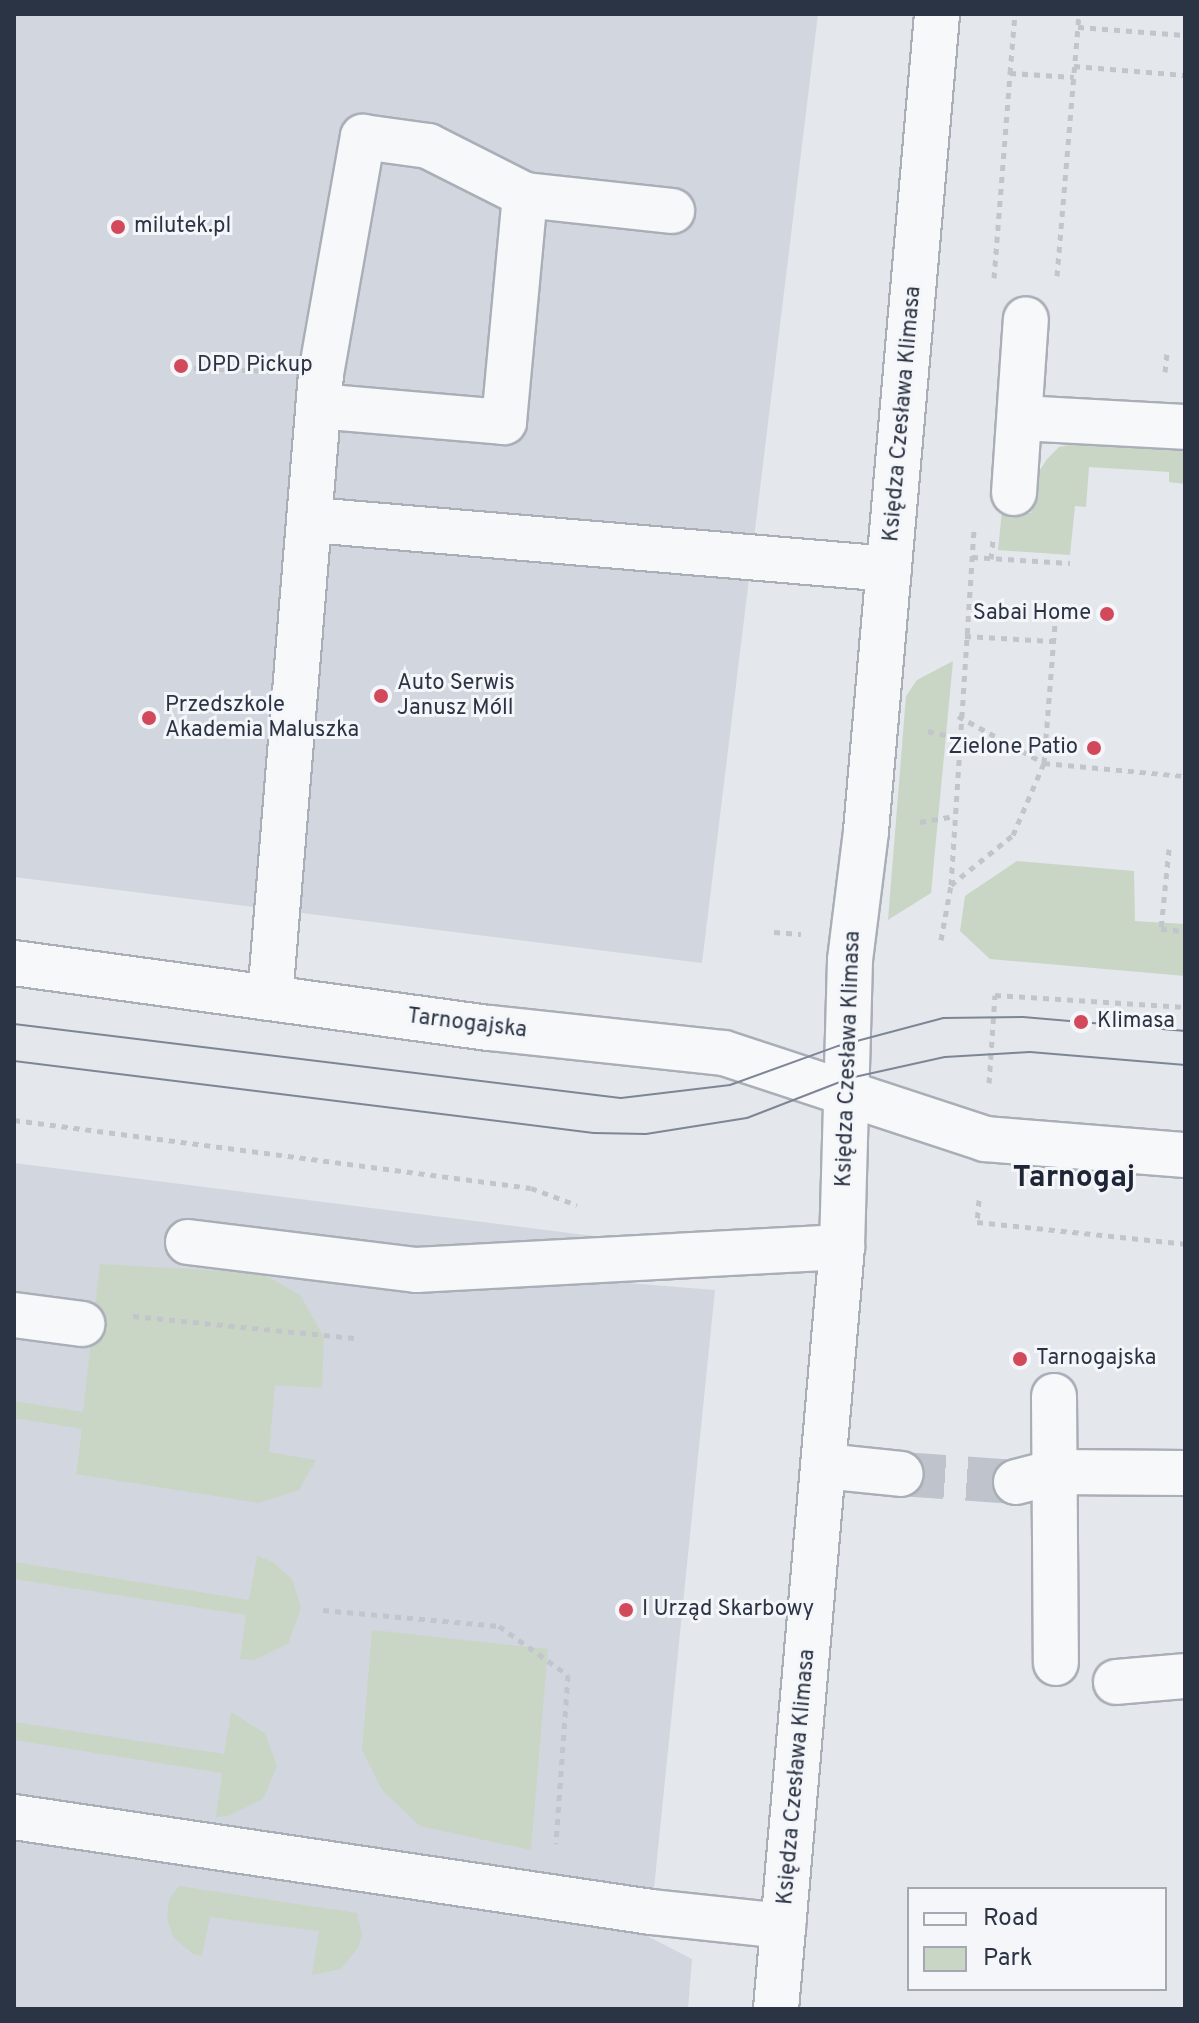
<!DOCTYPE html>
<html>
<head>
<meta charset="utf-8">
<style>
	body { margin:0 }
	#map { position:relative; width:1199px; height:2023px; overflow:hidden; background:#e4e7ec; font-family:Overpass,sans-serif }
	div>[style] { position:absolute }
	.built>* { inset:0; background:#d2d6de }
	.green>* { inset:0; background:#c9d6c5 }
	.minor-tunnel>* { height:44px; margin-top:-22px; transform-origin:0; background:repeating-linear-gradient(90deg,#bfc3cb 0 44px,transparent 0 66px) }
	.path>* { height:5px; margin-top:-2.5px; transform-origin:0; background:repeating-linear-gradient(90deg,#c2c5cb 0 6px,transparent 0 12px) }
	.roads { filter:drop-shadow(2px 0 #a9aeb7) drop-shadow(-2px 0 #a9aeb7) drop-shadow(0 2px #a9aeb7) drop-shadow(0 -2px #a9aeb7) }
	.minor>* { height:44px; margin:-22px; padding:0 22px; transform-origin:22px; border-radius:22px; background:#f7f8fa }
	.tram>* { height:2px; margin:-1px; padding:0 1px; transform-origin:1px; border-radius:1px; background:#7d8696 }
	.dots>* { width:22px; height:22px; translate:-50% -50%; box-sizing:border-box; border:4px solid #f4f6f9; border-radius:50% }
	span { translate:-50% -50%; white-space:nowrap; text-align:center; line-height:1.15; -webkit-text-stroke:6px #f4f6f9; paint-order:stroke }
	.poi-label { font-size:22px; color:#2b3445 }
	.left { translate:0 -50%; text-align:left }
	.right { translate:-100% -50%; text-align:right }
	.street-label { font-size:22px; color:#2b3445 }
	.district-label { font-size:30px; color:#1d2536; font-weight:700 }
	.frame { position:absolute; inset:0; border:16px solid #2b3445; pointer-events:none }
	.legend { position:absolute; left:907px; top:1887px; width:260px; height:104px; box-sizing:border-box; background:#f4f6f9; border:2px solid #a4a8b1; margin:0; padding:10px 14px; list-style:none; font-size:24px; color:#2b3445 }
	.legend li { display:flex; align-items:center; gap:16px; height:40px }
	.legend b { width:40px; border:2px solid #a4a8b1 }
</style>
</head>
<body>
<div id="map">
	<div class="built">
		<i style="clip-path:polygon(14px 14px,818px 14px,702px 963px,14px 877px)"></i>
		<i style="clip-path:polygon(14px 1163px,593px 1236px,591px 1280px,715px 1290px,649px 1937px,692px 1959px,688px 2009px,14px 2009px)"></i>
	</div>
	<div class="green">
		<i style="clip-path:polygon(1079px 443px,1185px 450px,1185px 484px,1169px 482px,1169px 472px,1089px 467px,1086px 507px,1075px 506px,1070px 555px,998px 550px,1002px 511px,1031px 513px,1038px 473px,1047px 459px,1059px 447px)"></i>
		<i style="clip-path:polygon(953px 661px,931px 893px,888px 920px,906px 696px,917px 680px)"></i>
		<i style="clip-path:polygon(1017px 861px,1134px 871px,1135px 921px,1185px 924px,1185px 976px,990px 959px,960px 931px,965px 896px)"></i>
		<i style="clip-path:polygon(100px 1264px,261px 1273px,300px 1295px,324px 1337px,322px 1388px,275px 1385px,269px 1452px,316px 1460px,299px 1490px,259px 1503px,76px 1474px,82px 1429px,14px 1418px,14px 1401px,83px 1412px)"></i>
		<i style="clip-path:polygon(257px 1556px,273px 1562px,292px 1579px,301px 1608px,288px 1644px,254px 1660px,240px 1659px,246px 1615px,14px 1579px,14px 1562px,249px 1600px)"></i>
		<i style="clip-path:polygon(372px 1630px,548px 1649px,531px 1850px,420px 1826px,382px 1790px,362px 1750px)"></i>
		<i style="clip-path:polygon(231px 1712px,265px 1733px,277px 1766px,263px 1799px,228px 1816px,216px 1817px,222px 1773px,14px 1740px,14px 1722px,224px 1754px)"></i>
		<i style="clip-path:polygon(179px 1886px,357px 1913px,362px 1934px,358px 1948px,341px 1969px,312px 1975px,319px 1931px,210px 1917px,202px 1956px,193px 1954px,173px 1937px,167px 1919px,169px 1900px)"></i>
	</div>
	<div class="minor-tunnel">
		<i style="left:901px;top:1474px;width:115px;rotate:4deg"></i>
	</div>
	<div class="path">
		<i style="left:1078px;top:27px;width:107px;rotate:4.3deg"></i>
		<i style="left:1074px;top:66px;width:111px;rotate:4.6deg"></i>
		<i style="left:1010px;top:73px;width:59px;rotate:-85.2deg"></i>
		<i style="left:1057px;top:276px;width:263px;rotate:-85.2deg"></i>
		<i style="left:994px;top:278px;width:206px;rotate:-85.5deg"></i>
		<i style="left:1010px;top:73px;width:64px;rotate:3.6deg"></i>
		<i style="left:194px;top:368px;width:74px;rotate:2.3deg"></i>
		<i style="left:1165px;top:372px;width:20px;rotate:-84deg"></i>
		<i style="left:972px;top:557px;width:98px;rotate:3.5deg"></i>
		<i style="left:991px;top:559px;width:18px;rotate:-84deg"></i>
		<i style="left:965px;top:636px;width:88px;rotate:3.3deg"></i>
		<i style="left:958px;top:716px;width:98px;rotate:28.7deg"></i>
		<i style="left:1044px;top:763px;width:142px;rotate:5.3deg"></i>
		<i style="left:928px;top:731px;width:31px;rotate:13deg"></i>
		<i style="left:920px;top:822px;width:35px;rotate:-10deg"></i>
		<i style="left:1169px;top:849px;width:80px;rotate:95.7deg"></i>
		<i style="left:1161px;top:929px;width:24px;rotate:5deg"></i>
		<i style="left:951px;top:885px;width:359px;rotate:-86.3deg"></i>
		<i style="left:774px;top:932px;width:27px;rotate:4deg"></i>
		<i style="left:941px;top:940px;width:56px;rotate:-79.7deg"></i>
		<i style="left:951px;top:885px;width:80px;rotate:-38.9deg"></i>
		<i style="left:1013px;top:835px;width:78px;rotate:-66.7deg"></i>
		<i style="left:1044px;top:763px;width:154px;rotate:-85.5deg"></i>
		<i style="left:1056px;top:609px;width:10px;rotate:6deg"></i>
		<i style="left:989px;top:1083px;width:88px;rotate:-86.1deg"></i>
		<i style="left:995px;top:995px;width:190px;rotate:3.6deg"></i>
		<i style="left:14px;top:1120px;width:521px;rotate:7.49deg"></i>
		<i style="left:531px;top:1188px;width:49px;rotate:20.3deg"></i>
		<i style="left:979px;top:1200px;width:22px;rotate:95deg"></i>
		<i style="left:977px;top:1222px;width:209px;rotate:6deg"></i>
		<i style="left:133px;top:1316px;width:222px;rotate:5.7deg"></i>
		<i style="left:323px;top:1610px;width:177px;rotate:5.2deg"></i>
		<i style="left:499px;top:1626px;width:85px;rotate:35.4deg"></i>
		<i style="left:568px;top:1675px;width:169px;rotate:94.1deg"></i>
	</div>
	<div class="roads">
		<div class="minor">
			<i style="left:525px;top:195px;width:148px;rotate:6.2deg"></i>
			<i style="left:1020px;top:418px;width:165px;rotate:3.1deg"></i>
			<i style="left:1014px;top:493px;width:174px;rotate:-86.1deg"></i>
			<i style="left:312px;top:520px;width:579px;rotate:4.85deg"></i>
			<i style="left:14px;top:963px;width:480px;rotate:7.8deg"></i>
			<i style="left:490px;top:1028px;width:235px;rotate:6.1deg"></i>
			<i style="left:724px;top:1053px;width:275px;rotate:18.2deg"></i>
			<i style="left:985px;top:1139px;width:201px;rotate:4.6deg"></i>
			<i style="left:270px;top:998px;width:626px;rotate:-85.33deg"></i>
			<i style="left:321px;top:374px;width:241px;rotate:-80deg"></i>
			<i style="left:363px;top:137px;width:66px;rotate:7.9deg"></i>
			<i style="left:428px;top:146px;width:109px;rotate:26.8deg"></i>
			<i style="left:525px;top:195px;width:228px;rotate:95.3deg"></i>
			<i style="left:504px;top:422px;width:186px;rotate:-175.1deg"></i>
			<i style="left:188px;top:1242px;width:230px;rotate:7deg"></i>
			<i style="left:416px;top:1270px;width:427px;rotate:-3.1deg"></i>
			<i style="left:14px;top:1315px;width:69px;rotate:7.5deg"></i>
			<i style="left:1054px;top:1396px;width:267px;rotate:89.6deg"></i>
			<i style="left:824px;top:1466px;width:77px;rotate:5.9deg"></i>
			<i style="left:1016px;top:1482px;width:40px;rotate:-14.4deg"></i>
			<i style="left:1055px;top:1472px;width:130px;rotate:0.4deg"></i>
			<i style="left:1116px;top:1682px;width:69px;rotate:-5deg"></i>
			<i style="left:14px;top:1817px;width:644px;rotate:8.48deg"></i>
			<i style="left:651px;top:1912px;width:133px;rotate:6.1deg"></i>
			<i style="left:776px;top:2009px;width:765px;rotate:-85.05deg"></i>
			<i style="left:842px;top:1247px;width:287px;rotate:-88.4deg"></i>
			<i style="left:850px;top:960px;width:130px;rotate:-82.9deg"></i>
			<i style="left:866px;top:831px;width:820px;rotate:-85.03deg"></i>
		</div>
	</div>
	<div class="tram">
		<i style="left:14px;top:1024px;width:611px;rotate:6.95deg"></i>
		<i style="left:621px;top:1098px;width:110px;rotate:-6.8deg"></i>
		<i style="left:730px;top:1085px;width:115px;rotate:-19.9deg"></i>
		<i style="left:838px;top:1046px;width:109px;rotate:-14.9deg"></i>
		<i style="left:943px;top:1018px;width:80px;rotate:-0.7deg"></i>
		<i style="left:1023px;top:1017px;width:163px;rotate:4.9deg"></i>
		<i style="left:14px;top:1061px;width:584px;rotate:7.08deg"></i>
		<i style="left:594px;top:1133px;width:52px;rotate:1.1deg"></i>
		<i style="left:646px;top:1134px;width:102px;rotate:-9deg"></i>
		<i style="left:747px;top:1118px;width:110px;rotate:-21.2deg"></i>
		<i style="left:850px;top:1078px;width:97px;rotate:-12.5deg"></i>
		<i style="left:945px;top:1057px;width:85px;rotate:-3.4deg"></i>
		<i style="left:1030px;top:1052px;width:156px;rotate:4.8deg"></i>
	</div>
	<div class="dots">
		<i style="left:118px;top:227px;background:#d1495b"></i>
		<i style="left:181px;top:366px;background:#d1495b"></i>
		<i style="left:1107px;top:614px;background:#d1495b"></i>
		<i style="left:381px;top:696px;background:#d1495b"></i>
		<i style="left:149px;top:718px;background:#d1495b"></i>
		<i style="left:1094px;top:748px;background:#d1495b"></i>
		<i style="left:1081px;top:1022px;background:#d1495b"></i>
		<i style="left:1020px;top:1359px;background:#d1495b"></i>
		<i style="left:626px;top:1610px;background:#d1495b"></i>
	</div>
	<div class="poi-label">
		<span class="left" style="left:134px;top:227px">milutek.pl</span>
		<span class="left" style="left:197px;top:366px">DPD Pickup</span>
		<span class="right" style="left:1091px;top:614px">Sabai Home</span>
		<span class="left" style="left:397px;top:696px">Auto Serwis<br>Janusz Móll</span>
		<span class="left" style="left:165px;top:718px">Przedszkole<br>Akademia Maluszka</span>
		<span class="right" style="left:1078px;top:748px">Zielone Patio</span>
		<span class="left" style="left:1097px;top:1022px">Klimasa</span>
		<span class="left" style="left:1036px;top:1359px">Tarnogajska</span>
		<span class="left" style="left:642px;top:1610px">I Urząd Skarbowy</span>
	</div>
	<div class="street-label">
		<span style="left:903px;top:414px;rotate:-85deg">Księdza Czesława Klimasa</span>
		<span style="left:467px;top:1024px;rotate:7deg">Tarnogajska</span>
		<span style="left:849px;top:1059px;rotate:-88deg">Księdza Czesława Klimasa</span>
		<span style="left:797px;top:1777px;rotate:-85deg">Księdza Czesława Klimasa</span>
	</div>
	<div class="district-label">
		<span style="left:1074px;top:1179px">Tarnogaj</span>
	</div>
	<div class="frame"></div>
	<ul class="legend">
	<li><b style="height:10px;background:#f7f8fa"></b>Road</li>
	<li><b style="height:22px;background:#c9d6c5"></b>Park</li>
	</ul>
</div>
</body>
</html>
